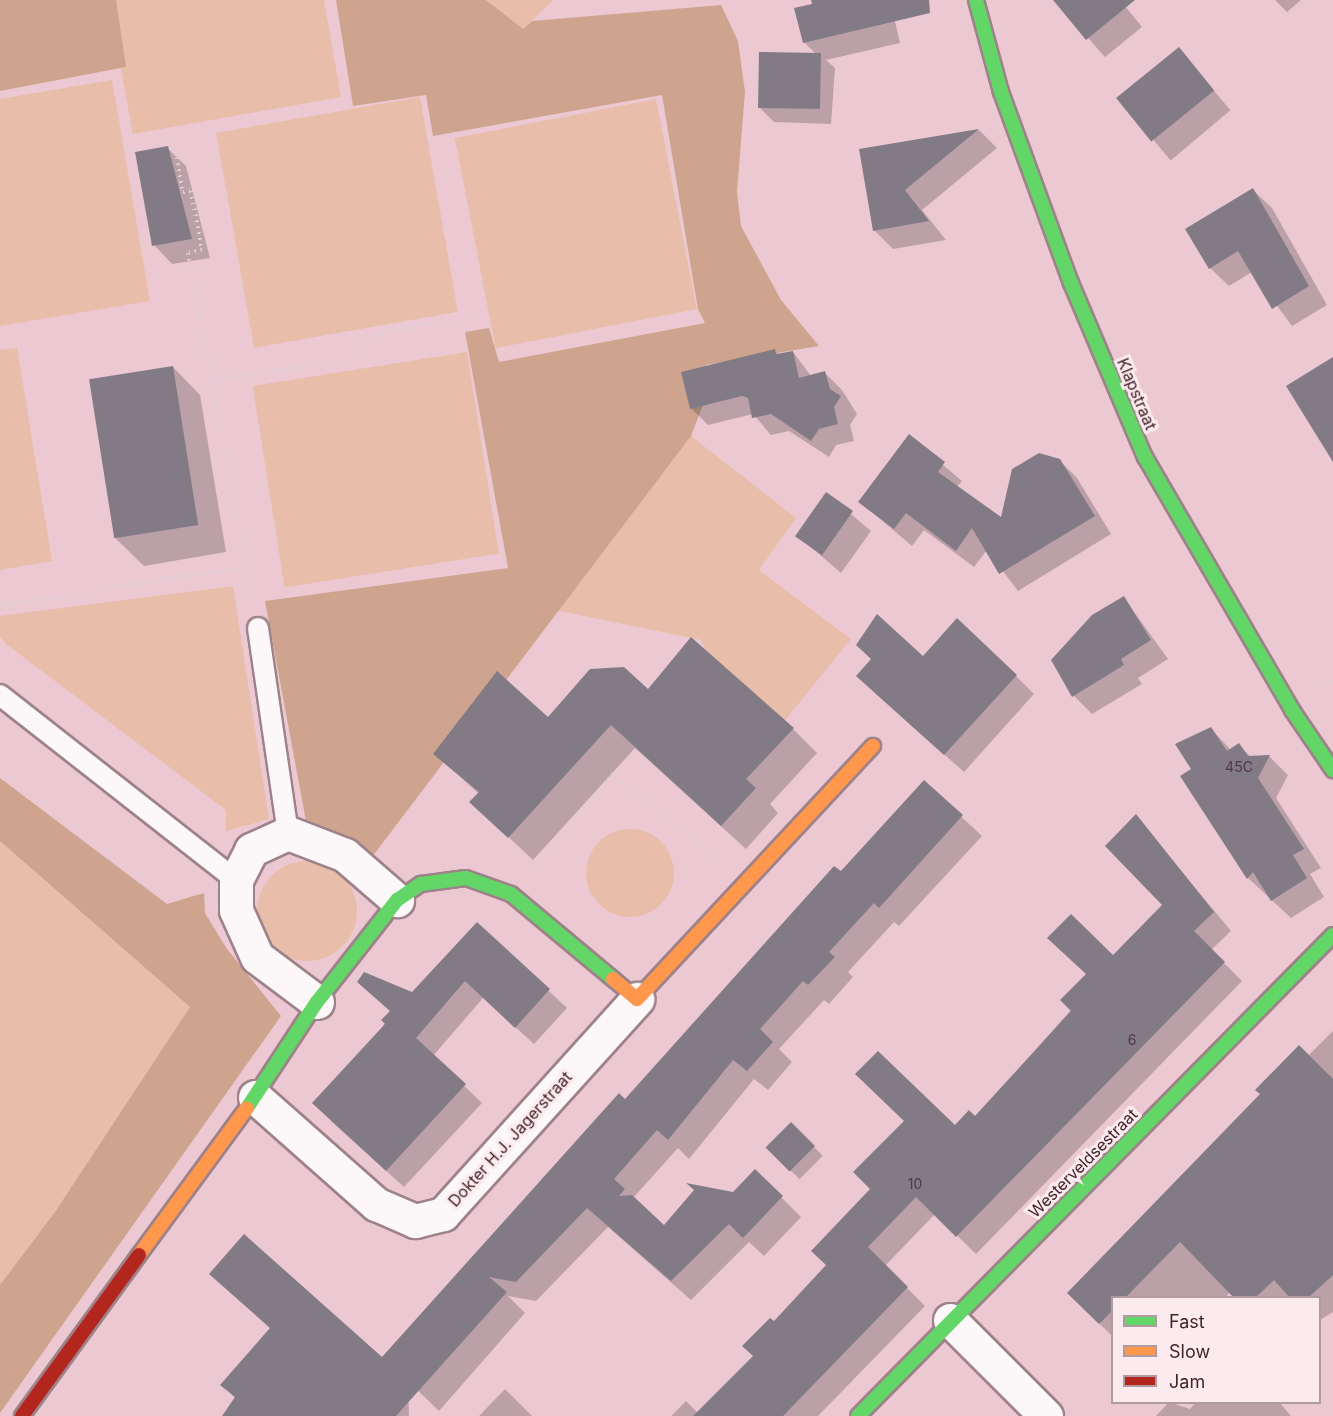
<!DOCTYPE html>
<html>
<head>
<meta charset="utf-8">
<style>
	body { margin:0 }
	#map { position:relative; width:1333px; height:1416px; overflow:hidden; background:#ecc9d2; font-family:Inter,sans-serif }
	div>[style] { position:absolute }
	.green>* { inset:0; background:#e8bda9; transform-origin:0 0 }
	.round { border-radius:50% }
	.forest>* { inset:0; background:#cea48f }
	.shadow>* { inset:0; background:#0003; transform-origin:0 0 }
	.building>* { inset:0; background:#827b86; transform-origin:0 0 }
	.path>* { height:4px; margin-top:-2px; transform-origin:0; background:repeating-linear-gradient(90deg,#ddd2d5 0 1.5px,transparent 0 6px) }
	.roads { filter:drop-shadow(2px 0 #9e8289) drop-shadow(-2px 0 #9e8289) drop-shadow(0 2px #9e8289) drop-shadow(0 -2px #9e8289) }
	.lane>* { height:20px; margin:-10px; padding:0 10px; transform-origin:10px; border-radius:10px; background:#fcf7f8 }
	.street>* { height:33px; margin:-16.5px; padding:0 16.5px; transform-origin:16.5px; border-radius:16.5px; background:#fcf7f8 }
	.fast>* { height:14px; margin:-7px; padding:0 7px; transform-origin:7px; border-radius:7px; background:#63d668 }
	.slow>* { height:14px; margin:-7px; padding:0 7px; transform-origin:7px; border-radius:7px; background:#ff974d }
	.jam>* { height:14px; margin:-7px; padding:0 7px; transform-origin:7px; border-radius:7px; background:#b3261e }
	span { translate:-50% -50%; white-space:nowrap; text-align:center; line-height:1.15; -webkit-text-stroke:6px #fcebee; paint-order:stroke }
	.number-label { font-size:14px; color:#513942 }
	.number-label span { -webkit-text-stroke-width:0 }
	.street-label { font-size:16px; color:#41232b }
	.legend { position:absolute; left:1111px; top:1296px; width:210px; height:108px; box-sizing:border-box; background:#fcebee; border:2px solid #b19ba0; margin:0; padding:8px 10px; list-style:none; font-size:18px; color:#41232b }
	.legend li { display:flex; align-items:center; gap:12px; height:30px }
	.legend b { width:30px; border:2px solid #b19ba0 }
</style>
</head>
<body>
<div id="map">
	<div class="green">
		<i style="clip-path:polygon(108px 0,324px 0,341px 97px,133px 134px)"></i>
		<i style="clip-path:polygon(486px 0,553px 0,523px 29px)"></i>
		<i style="clip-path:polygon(112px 80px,150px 301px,0 326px,0 99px)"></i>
		<i style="left:420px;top:97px;width:218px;height:207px;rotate:80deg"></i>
		<i style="left:656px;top:99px;width:214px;height:205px;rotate:79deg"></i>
		<i style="clip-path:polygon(17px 348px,52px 561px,0 570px,0 350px)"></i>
		<i style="left:467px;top:352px;width:204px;height:217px;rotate:81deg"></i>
		<i style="clip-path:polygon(691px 436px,796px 518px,759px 570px,851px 639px,782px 724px,708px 655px,701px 640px,555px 610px)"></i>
		<i style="clip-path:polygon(233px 586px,269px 819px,226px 831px,226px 810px,6px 644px,0 637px,0 616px)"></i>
		<i class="round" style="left:586px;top:829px;width:88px;height:88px"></i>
		<i style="clip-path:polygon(0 841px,190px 1007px,55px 1212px,0 1285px)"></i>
		<i class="round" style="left:257px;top:861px;width:100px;height:100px"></i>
	</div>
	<div class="forest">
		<i style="clip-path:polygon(0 0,116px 0,126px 67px,0 91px)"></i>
		<i style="clip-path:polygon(336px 0,486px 0,523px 29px,532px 21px,721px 5px,738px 41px,745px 92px,737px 192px,741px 226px,781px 300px,819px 346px,706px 365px,704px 402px,691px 436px,369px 861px,339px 836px,306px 821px,265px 601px,508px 568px,465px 332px,489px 328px,499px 362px,705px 323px,698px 309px,662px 95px,433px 136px,426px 95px,353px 106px)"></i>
		<i style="clip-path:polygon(0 778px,167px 904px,204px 893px,205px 913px,227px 949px,281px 1016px,0 1413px,0 1285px,55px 1212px,190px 1007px,0 841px)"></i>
	</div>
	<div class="shadow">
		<i style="clip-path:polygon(813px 0,890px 0,900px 43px,826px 60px,835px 68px,831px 124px,774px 122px,760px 108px,816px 54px,804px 42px)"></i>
		<i style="clip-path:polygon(1054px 0,1120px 0,1142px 27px,1105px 57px)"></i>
		<i style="clip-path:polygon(1275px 0,1301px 0,1287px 12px)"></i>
		<i style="left:1179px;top:49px;width:80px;height:78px;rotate:50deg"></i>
		<i style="clip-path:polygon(979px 130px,997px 148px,922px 210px,946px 240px,893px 249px,874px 230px,860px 151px)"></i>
		<i style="clip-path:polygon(167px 148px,186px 166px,210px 258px,172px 264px,154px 245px)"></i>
		<i style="clip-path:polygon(1253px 190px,1272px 208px,1327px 305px,1292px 326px,1252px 272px,1229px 286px,1210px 268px)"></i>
		<i style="clip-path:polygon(774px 351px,779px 355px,793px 352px,811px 376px,825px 373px,842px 390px,857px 414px,850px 425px,854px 441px,836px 445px,829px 457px,789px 431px,771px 435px,753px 414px,708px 425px,691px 408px)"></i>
		<i style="clip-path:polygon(173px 367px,200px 395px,226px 552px,144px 566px,116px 539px)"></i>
		<i style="clip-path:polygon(909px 436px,962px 481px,957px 487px,1002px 519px,1059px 460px,1077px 478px,1111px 534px,1018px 591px,987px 550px,974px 567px,924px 530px,912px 546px,860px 502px)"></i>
		<i style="clip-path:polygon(827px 494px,871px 531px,841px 573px,798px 536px)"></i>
		<i style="clip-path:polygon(1124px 598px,1168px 659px,1138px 678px,1142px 684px,1092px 714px,1074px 696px)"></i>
		<i style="clip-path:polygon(923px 658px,1016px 676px,1034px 694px,964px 772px,876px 694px)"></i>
		<i style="clip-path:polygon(648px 691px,793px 729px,817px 753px,770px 804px,778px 813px,746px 849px,635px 748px,533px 860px,471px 802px,479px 794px,435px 754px)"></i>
		<i style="clip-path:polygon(1211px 729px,1231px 750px,1239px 745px,1251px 757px,1270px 757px,1288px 775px,1276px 798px,1321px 868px,1310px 874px,1324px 897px,1291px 918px,1248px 878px,1193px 770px)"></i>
		<i style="clip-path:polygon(924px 782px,982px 836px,899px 926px,894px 922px,848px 972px,853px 977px,829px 1004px,824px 1000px,779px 1049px,792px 1062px,768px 1090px,754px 1079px,689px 1159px,678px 1148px,633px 1198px,664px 1227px,733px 1194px,755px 1171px,801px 1217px,764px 1256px,749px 1242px,691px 1300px,608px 1227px,536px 1301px,508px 1296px,525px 1313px,439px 1411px,408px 1381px,409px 1416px,223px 1416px,236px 1399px,222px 1384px,271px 1329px,211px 1274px,384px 1361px)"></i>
		<i style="clip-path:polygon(1136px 816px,1231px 931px,1211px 950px,1242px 981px,976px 1254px,935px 1214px,885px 1266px,925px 1306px,818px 1416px,671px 1416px,686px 1401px,698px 1413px,755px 1356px,774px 1324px,955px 1127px,975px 1118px,1164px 905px)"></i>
		<i style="clip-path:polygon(477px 924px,567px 1008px,534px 1044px,483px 998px,433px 1056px,482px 1103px,404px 1187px,331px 1121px,391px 1012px,359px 982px,413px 993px)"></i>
		<i style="clip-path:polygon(1333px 1031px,1333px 1312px,1320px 1320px,1320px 1298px,1236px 1298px,1230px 1292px,1225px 1298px,1112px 1298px,1112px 1336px,1069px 1293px)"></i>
		<i style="left:791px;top:1124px;width:45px;height:33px;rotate:45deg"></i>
		<i style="clip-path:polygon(505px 1389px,532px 1416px,479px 1416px)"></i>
		<i style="clip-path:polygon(1169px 1402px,1190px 1409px,1196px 1402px,1279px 1402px,1291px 1416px,1156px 1416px)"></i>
	</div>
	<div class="building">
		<i style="clip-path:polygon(811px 0,929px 0,930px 13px,803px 43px,794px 8px,812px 4px)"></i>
		<i style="clip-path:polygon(1053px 0,1135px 0,1086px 40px)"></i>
		<i style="left:1179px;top:47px;width:56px;height:81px;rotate:51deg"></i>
		<i style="left:759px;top:52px;width:62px;height:56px;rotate:1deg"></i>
		<i style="clip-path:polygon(979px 129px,905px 190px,929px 221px,873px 231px,859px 149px)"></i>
		<i style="clip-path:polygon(168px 146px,192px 239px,152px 246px,135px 152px)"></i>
		<i style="clip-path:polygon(1253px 188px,1309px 286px,1272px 309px,1238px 251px,1209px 269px,1185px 229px)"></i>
		<i style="clip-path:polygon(775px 349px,776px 354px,793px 351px,799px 378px,825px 371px,830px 389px,841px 396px,834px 407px,838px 424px,819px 429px,811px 441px,771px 414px,752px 418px,748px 398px,742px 396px,690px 409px,681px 372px)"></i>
		<i style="clip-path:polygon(1333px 357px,1333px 462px,1286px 386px)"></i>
		<i style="left:173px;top:366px;width:161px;height:85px;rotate:81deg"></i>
		<i style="clip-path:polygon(909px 434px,945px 462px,938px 472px,1001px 517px,1012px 469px,1039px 453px,1060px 459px,1095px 516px,999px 574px,972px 528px,956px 551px,906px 513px,894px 529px,858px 502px)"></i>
		<i style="left:826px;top:492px;width:33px;height:54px;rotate:35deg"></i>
		<i style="clip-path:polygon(1124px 596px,1151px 640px,1121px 659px,1124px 665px,1072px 697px,1051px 660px,1092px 615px)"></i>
		<i style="clip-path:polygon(877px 614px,923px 656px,957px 618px,1017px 675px,944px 755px,856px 676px,871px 659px,856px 645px)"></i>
		<i style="clip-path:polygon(691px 637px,794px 728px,746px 779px,756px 788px,721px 826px,611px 725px,508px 838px,469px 802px,479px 792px,433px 754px,497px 671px,548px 717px,590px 669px,624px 667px,648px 689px)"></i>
		<i style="clip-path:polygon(1211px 727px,1227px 751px,1239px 743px,1248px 756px,1270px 755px,1258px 778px,1304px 849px,1293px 855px,1307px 878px,1271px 901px,1253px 872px,1247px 879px,1180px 776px,1191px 769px,1175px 744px)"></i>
		<i style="clip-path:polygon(924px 780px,963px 815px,879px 908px,874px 903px,829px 952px,835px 957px,808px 985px,803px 981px,760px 1029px,773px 1042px,747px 1071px,733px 1060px,668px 1140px,657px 1130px,614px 1179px,625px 1189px,619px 1196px,632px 1195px,664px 1225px,694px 1190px,686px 1183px,733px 1192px,755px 1169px,783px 1196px,743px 1238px,729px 1224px,671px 1281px,587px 1208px,516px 1282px,489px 1277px,507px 1292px,396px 1416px,222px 1416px,235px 1397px,220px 1385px,270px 1328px,209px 1274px,244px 1234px,382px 1357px,619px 1093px,625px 1099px,834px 866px,841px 871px)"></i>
		<i style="clip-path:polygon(1136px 814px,1214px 912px,1194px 931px,1225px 962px,956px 1237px,916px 1197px,868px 1247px,908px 1287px,783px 1416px,693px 1416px,753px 1356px,742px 1346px,770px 1318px,774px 1321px,826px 1265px,811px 1251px,870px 1189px,853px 1172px,904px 1121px,855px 1074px,878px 1051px,955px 1125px,969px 1110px,975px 1116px,1071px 1011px,1060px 1000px,1086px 974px,1047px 938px,1071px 914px,1113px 955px,1162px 905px,1105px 846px)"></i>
		<i style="clip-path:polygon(477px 922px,550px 989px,515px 1028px,465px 981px,416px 1038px,466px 1084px,386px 1171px,312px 1103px,385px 1024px,381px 1020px,390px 1011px,357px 982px,364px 972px,412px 992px)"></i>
		<i style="clip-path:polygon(1299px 1045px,1333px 1079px,1333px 1275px,1308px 1298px,1290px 1298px,1274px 1280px,1255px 1298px,1234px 1298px,1180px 1242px,1125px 1298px,1113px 1298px,1113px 1310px,1099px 1324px,1067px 1293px,1260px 1094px,1255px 1090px)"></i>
		<i style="left:791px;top:1122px;width:34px;height:36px;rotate:45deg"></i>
	</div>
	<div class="path">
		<i style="left:172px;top:134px;width:59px;rotate:79.3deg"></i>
		<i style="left:183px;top:192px;width:8px;rotate:-7deg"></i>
		<i style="left:191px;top:191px;width:60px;rotate:79.4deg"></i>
		<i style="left:202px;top:250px;width:14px;rotate:168deg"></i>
		<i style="left:188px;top:253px;width:351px;rotate:79.3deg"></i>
		<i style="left:212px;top:380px;width:137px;rotate:-8deg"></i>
		<i style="left:348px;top:361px;width:40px;rotate:-45deg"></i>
		<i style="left:376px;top:333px;width:105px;rotate:-9.9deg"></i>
		<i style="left:0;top:606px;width:250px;rotate:-9.2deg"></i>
		<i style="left:1321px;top:689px;width:14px;rotate:-34deg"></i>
		<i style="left:535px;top:866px;width:121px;rotate:-49.7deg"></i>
		<i style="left:613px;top:774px;width:133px;rotate:39.2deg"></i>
	</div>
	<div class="roads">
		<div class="lane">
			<i style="left:258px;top:628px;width:207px;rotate:81.7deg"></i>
			<i style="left:0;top:695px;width:300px;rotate:38.1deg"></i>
		</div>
		<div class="street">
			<i style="left:317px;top:1002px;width:75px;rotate:-143.1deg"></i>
			<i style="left:257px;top:957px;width:51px;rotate:-114.1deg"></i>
			<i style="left:236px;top:910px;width:30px;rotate:-90deg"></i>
			<i style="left:236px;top:880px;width:34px;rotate:-63deg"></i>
			<i style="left:251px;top:850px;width:41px;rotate:-24.7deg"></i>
			<i style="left:288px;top:833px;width:61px;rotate:21.1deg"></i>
			<i style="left:345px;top:855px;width:69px;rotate:40.9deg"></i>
			<i style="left:255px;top:1097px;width:162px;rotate:41.5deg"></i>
			<i style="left:376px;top:1204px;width:43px;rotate:23.6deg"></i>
			<i style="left:415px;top:1221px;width:29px;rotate:-14deg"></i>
			<i style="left:443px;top:1214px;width:290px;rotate:-47.9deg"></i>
			<i style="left:950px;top:1320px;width:136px;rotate:45deg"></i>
		</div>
		<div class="fast">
			<i style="left:976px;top:0;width:95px;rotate:74.8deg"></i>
			<i style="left:1001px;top:92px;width:203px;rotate:69.9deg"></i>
			<i style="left:1071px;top:283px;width:189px;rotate:67deg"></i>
			<i style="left:1145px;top:457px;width:293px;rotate:59.8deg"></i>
			<i style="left:1292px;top:710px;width:73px;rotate:55.7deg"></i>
			<i style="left:247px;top:1108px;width:127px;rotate:-56.6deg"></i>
			<i style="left:317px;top:1002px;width:130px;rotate:-51.9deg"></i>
			<i style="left:397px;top:900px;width:29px;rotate:-34deg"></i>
			<i style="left:421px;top:884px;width:45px;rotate:-7.6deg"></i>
			<i style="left:466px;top:878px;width:48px;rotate:19.6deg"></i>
			<i style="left:511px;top:894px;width:133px;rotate:39.8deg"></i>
			<i style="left:858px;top:1416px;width:676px;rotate:-45.36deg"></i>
		</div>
		<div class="slow">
			<i style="left:613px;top:979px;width:31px;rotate:40deg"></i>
			<i style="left:637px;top:999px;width:346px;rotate:-47deg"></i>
			<i style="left:139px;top:1255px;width:182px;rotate:-53.7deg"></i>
		</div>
		<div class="jam">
			<i style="left:22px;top:1416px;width:199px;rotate:-54deg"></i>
		</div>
	</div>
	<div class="number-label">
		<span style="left:1239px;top:767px">45C</span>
		<span style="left:1132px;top:1040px">6</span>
		<span style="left:915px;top:1184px">10</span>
	</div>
	<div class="street-label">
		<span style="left:1137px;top:394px;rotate:67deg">Klapstraat</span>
		<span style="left:510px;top:1139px;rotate:-48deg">Dokter H.J. Jagerstraat</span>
		<span style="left:1083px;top:1163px;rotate:-45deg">Westerveldsestraat</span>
	</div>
	<ul class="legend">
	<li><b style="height:8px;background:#63d668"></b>Fast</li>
	<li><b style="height:8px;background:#ff974d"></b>Slow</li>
	<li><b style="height:8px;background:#b3261e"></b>Jam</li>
	</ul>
</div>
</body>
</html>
